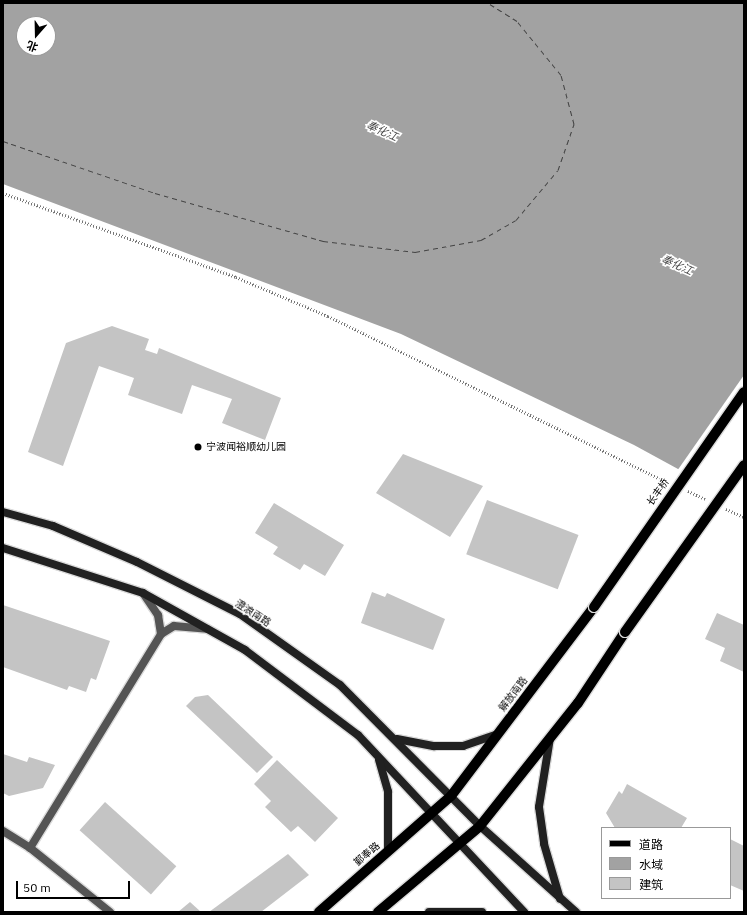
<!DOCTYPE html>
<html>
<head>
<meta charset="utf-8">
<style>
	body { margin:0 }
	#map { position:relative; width:747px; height:915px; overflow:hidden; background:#fff; font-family:"IBM Plex Sans","Noto Sans SC",sans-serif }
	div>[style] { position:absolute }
	.water>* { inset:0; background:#a2a2a2 }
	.pier>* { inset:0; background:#fff }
	.ferry>* { height:1px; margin-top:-0.5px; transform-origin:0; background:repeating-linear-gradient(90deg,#434343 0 5px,transparent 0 9px) }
	.building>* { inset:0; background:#c4c4c4; transform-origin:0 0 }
	.path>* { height:2.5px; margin-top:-1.25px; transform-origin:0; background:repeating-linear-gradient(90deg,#767676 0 1px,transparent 0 3px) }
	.roads { filter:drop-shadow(1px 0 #dbdbdb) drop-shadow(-1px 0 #dbdbdb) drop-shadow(0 1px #dbdbdb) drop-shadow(0 -1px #dbdbdb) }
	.minor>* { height:8px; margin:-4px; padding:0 4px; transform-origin:4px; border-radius:4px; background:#545454 }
	.secondary>* { height:8px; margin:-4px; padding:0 4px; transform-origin:4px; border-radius:4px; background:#212121 }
	.primary>* { height:10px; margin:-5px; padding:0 5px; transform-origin:5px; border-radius:5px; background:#000 }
	.bridges { filter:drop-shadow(1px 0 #dbdbdb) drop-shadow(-1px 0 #dbdbdb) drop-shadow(0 1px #dbdbdb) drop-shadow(0 -1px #dbdbdb) }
	.primary-bridge>* { height:10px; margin:-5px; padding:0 5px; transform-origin:5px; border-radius:5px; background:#000 }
	.dots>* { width:11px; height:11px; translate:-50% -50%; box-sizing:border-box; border:2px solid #fff; border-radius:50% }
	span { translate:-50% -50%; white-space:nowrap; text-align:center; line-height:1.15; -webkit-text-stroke:3.5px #fff; paint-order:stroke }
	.poi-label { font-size:10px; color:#000 }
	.left { translate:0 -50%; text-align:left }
	.street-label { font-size:10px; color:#000 }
	.water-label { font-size:11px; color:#434343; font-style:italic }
	.frame { position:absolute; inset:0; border:4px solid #000; pointer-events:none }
	.legend { position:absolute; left:601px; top:827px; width:130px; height:72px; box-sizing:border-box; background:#fff; border:1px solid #999; margin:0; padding:5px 7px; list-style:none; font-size:12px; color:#000 }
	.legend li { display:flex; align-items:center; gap:8px; height:20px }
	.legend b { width:20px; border:1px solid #999 }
	.north { position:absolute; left:16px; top:16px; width:40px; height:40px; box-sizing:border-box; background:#fff; border:1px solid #999; border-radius:50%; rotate:200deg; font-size:11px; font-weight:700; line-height:16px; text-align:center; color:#000 }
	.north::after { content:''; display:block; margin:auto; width:14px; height:18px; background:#000; clip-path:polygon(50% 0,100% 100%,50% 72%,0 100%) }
	.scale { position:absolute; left:16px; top:881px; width:114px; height:18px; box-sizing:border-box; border:2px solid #000; border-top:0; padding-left:5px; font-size:12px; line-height:14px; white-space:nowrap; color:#000; -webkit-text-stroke:3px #fff; paint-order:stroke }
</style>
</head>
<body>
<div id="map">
	<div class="water">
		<i style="clip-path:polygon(evenodd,3px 3px,744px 3px,744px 505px,634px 445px,401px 334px,3px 184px,3px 3px,24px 24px,48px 24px,48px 48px,24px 48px,24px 24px)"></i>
	</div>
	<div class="pier">
		<i style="clip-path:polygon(744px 375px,744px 507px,677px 471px)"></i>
	</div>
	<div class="ferry">
		<i style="left:3px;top:141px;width:161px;rotate:18.9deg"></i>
		<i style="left:155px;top:193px;width:175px;rotate:15.9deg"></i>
		<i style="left:323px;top:241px;width:93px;rotate:6.8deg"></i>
		<i style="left:415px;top:252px;width:67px;rotate:-10.3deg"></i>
		<i style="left:481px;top:240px;width:40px;rotate:-29.7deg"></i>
		<i style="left:516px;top:220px;width:65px;rotate:-50deg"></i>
		<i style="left:558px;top:170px;width:49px;rotate:-70.8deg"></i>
		<i style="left:574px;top:124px;width:51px;rotate:-104.9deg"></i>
		<i style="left:561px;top:75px;width:70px;rotate:-129.2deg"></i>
		<i style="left:517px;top:21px;width:34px;rotate:-148deg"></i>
	</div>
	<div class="building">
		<i style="clip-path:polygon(112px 326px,149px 339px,145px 350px,157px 354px,159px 348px,281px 398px,265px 440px,222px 423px,232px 399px,192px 385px,182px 414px,128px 395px,134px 378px,99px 366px,63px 466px,28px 452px,66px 343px)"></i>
		<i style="clip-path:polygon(403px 454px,483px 486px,450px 537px,376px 493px)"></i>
		<i style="left:487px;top:500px;width:98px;height:58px;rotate:21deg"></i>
		<i style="clip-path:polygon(274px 503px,344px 545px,325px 576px,304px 564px,300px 570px,273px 554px,278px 547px,255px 533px)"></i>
		<i style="clip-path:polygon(372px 592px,385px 597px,387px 593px,445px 619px,433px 650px,361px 623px)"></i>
		<i style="clip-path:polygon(3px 605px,110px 641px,96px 680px,91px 678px,86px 692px,69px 686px,67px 690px,3px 667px)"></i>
		<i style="clip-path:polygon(717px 613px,744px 625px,744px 672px,720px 661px,725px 648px,705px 639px)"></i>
		<i style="clip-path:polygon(208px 695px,273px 757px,257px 773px,186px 706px,195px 697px)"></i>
		<i style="clip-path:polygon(3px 754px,27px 762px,29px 757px,55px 765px,43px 788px,9px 796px,3px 793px)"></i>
		<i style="clip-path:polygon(277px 760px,338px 818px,315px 842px,298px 826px,291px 832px,265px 807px,271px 801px,254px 784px)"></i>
		<i style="clip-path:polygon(627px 784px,687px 818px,681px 828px,615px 828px,606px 813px,619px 791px,622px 794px)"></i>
		<i style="left:105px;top:802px;width:96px;height:38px;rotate:42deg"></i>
		<i style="clip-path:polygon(730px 839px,744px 846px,744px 891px,730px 885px)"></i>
		<i style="clip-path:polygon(288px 854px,309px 875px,261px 912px,209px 912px)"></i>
		<i style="clip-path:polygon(190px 902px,201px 912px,178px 912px)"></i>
	</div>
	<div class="path">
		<i style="left:3px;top:193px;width:248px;rotate:19.8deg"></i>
		<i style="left:236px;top:277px;width:100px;rotate:23deg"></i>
		<i style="left:328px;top:316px;width:377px;rotate:26.1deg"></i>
		<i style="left:688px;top:491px;width:19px;rotate:25deg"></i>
		<i style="left:726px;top:509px;width:20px;rotate:24deg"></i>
	</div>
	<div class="roads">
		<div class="minor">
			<i style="left:143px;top:593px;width:27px;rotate:56deg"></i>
			<i style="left:158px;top:615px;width:19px;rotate:81deg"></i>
			<i style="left:161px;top:634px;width:15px;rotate:-32deg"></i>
			<i style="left:174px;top:626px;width:33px;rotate:5deg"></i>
			<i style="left:3px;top:831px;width:32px;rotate:32deg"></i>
			<i style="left:110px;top:912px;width:102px;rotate:-141.3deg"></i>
			<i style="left:30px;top:848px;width:251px;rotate:-58.5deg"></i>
		</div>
		<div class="secondary">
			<i style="left:3px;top:512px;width:52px;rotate:15.6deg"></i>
			<i style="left:53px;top:526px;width:91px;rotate:23.2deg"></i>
			<i style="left:137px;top:562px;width:115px;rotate:26.8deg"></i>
			<i style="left:240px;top:614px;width:123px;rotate:35.4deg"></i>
			<i style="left:340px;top:685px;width:199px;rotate:45.2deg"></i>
			<i style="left:480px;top:826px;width:129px;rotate:41.9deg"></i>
			<i style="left:3px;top:548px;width:147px;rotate:17.8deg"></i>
			<i style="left:143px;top:593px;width:117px;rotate:29.2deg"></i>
			<i style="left:245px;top:650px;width:141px;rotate:37deg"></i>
			<i style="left:358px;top:735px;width:243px;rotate:46.8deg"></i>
			<i style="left:550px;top:738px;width:70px;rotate:99.1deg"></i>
			<i style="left:539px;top:807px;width:37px;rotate:82deg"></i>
			<i style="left:544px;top:844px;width:57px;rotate:73.8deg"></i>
			<i style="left:397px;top:739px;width:38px;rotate:11deg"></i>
			<i style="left:434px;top:746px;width:29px"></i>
			<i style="left:463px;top:746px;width:37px;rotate:-19deg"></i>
			<i style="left:379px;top:760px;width:33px;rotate:74deg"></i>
			<i style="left:388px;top:792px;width:59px;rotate:90deg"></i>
			<i style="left:429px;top:912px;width:53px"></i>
		</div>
		<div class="primary">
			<i style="left:319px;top:912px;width:176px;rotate:-41.3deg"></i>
			<i style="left:451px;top:796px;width:237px;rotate:-52.9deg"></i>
			<i style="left:378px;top:912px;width:133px;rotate:-40.1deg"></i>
			<i style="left:480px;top:826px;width:157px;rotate:-51.5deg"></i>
			<i style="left:578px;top:703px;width:85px;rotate:-56.5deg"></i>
		</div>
	</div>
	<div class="bridges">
		<div class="primary-bridge">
			<i style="left:594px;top:607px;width:262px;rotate:-55.1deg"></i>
			<i style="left:625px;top:632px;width:205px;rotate:-54.5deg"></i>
		</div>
	</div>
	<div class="dots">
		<i style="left:198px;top:447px;background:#000"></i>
	</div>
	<div class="poi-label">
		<span class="left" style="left:206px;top:447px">宁波闻裕顺幼儿园</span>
	</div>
	<div class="street-label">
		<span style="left:658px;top:492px;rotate:-55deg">长丰桥</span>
		<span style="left:253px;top:613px;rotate:33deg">澄浪南路</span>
		<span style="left:513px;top:694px;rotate:-53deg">解放南路</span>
		<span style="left:367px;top:854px;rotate:-41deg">鄞奉路</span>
	</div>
	<div class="water-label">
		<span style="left:382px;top:131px;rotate:24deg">奉化江</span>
		<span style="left:677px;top:265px;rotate:24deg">奉化江</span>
	</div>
	<div class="frame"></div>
	<ul class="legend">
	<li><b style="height:5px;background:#000"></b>道路</li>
	<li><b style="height:11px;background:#a2a2a2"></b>水域</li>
	<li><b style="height:11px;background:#c4c4c4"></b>建筑</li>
	</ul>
	<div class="north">北</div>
	<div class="scale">50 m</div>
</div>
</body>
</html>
